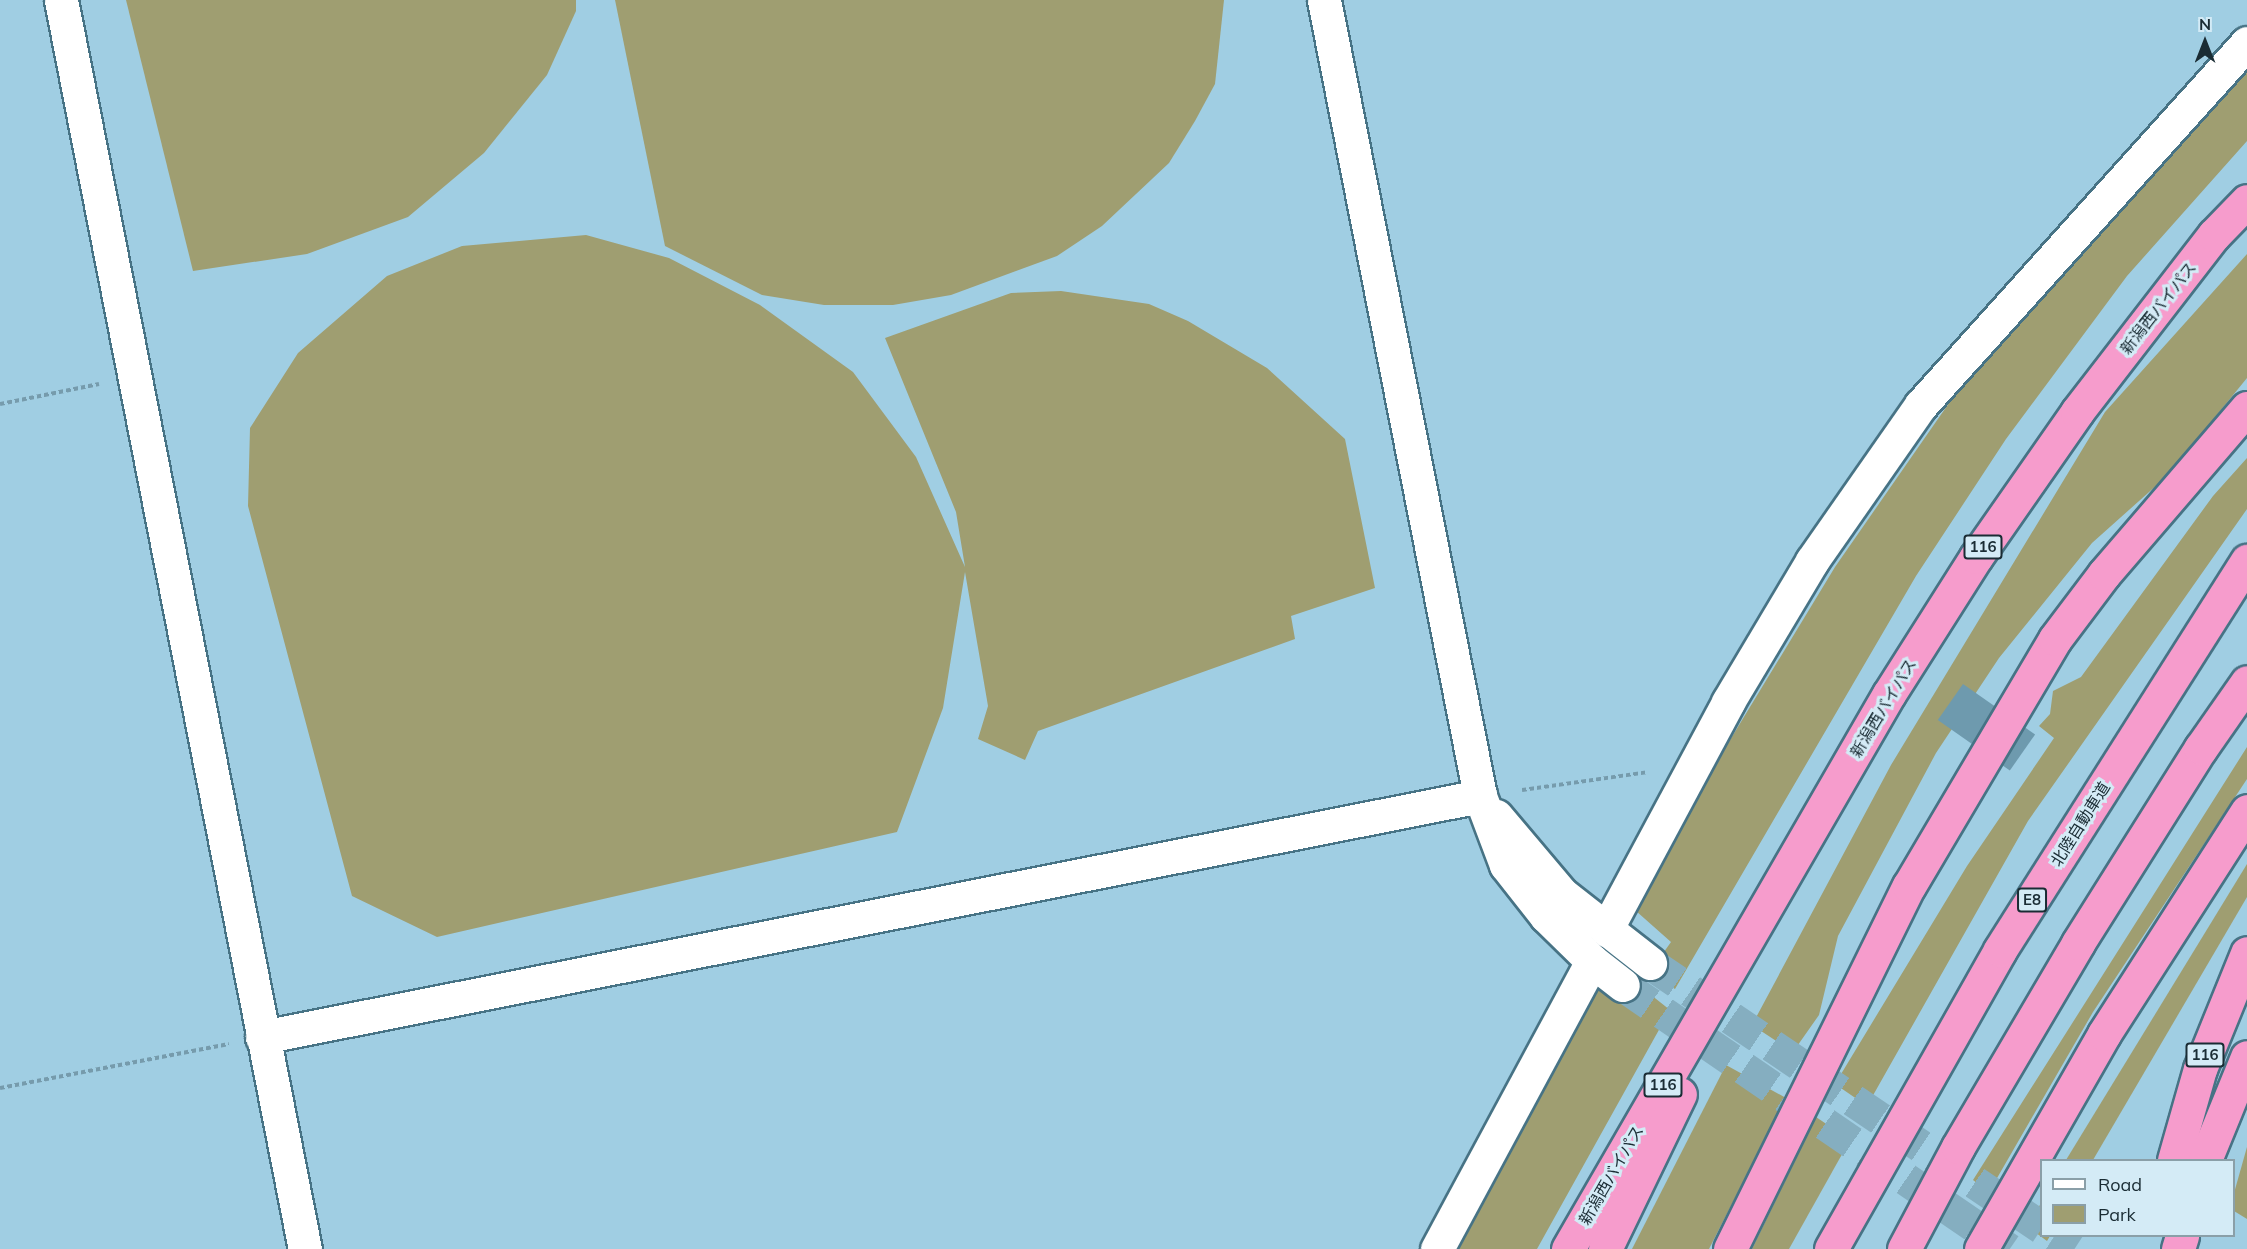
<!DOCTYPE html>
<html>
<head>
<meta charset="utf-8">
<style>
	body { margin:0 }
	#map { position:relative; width:2247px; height:1249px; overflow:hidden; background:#a0cee3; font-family:Mulish,"Noto Sans JP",sans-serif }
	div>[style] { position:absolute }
	.green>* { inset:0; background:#9f9e71 }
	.building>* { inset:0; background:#6e9aae; transform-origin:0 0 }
	.tertiary-tunnel>* { height:33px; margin-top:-16.5px; transform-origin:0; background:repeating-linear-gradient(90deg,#85aec0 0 33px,transparent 0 49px) }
	.path>* { height:4px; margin-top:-2px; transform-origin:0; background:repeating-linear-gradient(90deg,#769bac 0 4.5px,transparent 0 7.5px) }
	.roads { filter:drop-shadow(2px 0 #477385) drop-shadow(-2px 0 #477385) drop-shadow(0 2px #477385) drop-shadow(0 -2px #477385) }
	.minor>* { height:33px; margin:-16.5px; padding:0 16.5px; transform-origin:16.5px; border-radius:16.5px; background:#fff }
	.tertiary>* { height:33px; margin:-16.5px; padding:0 16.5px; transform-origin:16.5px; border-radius:16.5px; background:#fff }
	.motorway>* { height:33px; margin:-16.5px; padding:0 16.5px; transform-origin:16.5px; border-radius:16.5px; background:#f69ccc }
	span { translate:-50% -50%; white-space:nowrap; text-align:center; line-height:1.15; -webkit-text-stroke:6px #d4ebf6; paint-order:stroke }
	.shield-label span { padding:2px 4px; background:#d4ebf6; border:2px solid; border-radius:4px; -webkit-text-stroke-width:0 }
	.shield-label { font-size:15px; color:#1a2c34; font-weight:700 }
	.street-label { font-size:16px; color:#1a2c34 }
	.legend { position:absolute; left:2040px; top:1159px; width:195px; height:78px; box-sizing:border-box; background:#d4ebf6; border:2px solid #8a9fa8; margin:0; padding:8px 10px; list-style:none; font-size:18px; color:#1a2c34 }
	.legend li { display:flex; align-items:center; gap:12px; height:30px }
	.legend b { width:30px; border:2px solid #8a9fa8 }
	.north { position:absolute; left:2175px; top:12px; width:60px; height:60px; -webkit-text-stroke:4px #d4ebf6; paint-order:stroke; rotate:0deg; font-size:16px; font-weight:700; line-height:24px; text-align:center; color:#1a2c34 }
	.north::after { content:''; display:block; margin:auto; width:21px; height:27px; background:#1a2c34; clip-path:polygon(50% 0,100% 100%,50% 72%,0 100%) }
</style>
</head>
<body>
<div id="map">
	<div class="green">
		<i style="clip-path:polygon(126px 0,576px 0,576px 11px,547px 75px,484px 153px,408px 217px,307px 254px,193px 271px)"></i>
		<i style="clip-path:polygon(615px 0,1224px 0,1215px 84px,1195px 121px,1169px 163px,1102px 226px,1057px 256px,951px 295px,893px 305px,824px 305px,762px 295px,665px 246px)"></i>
		<i style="clip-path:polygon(2247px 54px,2247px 141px,2127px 276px,2006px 439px,1916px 576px,1675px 989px,1649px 973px,1671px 942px,1636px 911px,1646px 866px,1696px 796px,1835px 567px,1956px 393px)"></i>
		<i style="clip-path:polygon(586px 235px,669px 258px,760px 305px,853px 372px,916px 457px,965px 567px,956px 512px,885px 338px,1011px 293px,1061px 291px,1149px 304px,1188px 321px,1267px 368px,1345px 439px,1375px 588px,1291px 616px,1295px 639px,1038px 731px,1025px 760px,978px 739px,988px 706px,965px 572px,943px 708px,897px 832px,437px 937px,352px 896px,248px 506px,250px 428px,298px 353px,387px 276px,462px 246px)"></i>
		<i style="clip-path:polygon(2247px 254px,2247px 378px,2167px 476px,2092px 543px,1999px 658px,1936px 753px,1838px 936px,1819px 1015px,1793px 1052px,1752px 1025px,1891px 765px,2105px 412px)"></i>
		<i style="clip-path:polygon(2247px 458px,2247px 509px,2028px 821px,1867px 1106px,1835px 1084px,1967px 866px,2054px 738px,2039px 726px,2050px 714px,2053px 691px,2081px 677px,2213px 496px)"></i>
		<i style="clip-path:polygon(2247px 747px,2247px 779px,2093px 1012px,1989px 1192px,1973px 1180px)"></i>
		<i style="clip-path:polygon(2247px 864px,2247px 897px,2093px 1160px,2066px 1160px)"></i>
		<i style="clip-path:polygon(1593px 982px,1623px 988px,1641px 987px,1670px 1010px,1537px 1249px,1459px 1249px)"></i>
		<i style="clip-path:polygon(1726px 1065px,1786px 1098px,1709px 1249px,1632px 1249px)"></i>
		<i style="clip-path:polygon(1816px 1117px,1850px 1140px,1789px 1249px,1752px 1249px)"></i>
		<i style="clip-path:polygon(2247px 1147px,2247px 1219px,2234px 1211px,2234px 1193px)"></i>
		<i style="clip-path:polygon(2041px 1203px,2042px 1236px,2050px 1236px,2047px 1241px,2028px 1227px)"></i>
	</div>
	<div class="building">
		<i style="left:1963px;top:684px;width:88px;height:44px;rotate:35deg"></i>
	</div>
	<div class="tertiary-tunnel">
		<i style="left:1650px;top:963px;width:473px;rotate:34deg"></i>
		<i style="left:1623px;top:985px;width:468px;rotate:34.4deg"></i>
		<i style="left:2054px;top:1236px;width:24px;rotate:33deg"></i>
	</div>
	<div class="path">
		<i style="left:0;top:404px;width:101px;rotate:-11.4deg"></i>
		<i style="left:1522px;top:790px;width:127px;rotate:-8.1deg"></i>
		<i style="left:0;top:1088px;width:233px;rotate:-10.9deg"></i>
	</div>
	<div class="roads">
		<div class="minor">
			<i style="left:61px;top:0;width:1273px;rotate:78.95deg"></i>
			<i style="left:1606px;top:930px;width:259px;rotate:-61.8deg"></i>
			<i style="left:1728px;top:702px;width:164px;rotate:-59.2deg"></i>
			<i style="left:1812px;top:561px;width:190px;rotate:-55.1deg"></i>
			<i style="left:1921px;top:405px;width:487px;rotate:-48deg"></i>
			<i style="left:262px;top:1037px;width:1242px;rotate:-11.19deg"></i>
			<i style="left:1437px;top:1249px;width:327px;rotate:-61.7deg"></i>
		</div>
		<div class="tertiary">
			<i style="left:1324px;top:0;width:811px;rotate:78.91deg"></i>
			<i style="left:1480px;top:796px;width:74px;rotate:69.4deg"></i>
			<i style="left:1506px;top:865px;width:65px;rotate:51.9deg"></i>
			<i style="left:1546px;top:916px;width:64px;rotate:44.4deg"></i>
			<i style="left:1592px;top:961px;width:39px;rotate:38deg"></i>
			<i style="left:1496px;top:816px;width:102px;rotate:49.8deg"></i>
			<i style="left:1562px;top:894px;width:112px;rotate:38.1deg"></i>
		</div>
		<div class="motorway">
			<i style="left:2174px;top:1160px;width:95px;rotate:-74.1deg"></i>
			<i style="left:2200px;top:1069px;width:125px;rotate:-67.9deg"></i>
			<i style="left:2205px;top:1160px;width:111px;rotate:-67.8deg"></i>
			<i style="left:1568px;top:1249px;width:641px;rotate:-59.96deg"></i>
			<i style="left:1889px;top:694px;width:162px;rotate:-57.6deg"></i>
			<i style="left:1976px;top:557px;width:177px;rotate:-55.1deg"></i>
			<i style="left:2077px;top:412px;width:224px;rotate:-52.3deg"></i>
			<i style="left:2214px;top:235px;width:47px;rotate:-45.9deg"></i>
			<i style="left:1605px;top:1249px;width:172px;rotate:-64.2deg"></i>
			<i style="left:1730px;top:1249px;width:405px;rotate:-63.8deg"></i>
			<i style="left:1909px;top:886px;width:287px;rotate:-59.4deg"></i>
			<i style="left:2055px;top:639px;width:81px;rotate:-53deg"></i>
			<i style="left:2104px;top:574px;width:219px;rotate:-49.3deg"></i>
			<i style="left:1831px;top:1249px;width:343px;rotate:-60.5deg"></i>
			<i style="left:2000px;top:950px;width:461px;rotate:-57.6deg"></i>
			<i style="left:1904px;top:1249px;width:115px;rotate:-62.1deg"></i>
			<i style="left:1958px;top:1147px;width:237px;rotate:-59.5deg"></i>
			<i style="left:2078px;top:943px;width:231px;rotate:-57.8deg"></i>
			<i style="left:2201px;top:748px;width:80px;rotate:-55.1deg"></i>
			<i style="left:1981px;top:1249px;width:248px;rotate:-60.2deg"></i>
			<i style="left:2104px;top:1034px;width:265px;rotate:-57.3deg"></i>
			<i style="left:2178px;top:1249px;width:14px;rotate:-73deg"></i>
		</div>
	</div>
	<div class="shield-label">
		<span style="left:1983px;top:547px">116</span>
		<span style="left:2032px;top:900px">E8</span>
		<span style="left:2205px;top:1055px">116</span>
		<span style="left:1663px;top:1085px">116</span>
	</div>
	<div class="street-label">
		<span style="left:2158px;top:308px;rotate:-52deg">新潟西バイパス</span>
		<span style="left:1883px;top:708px;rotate:-59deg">新潟西バイパス</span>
		<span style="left:2080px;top:824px;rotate:-58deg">北陸自動車道</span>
		<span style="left:1611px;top:1175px;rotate:-60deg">新潟西バイパス</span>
	</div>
	<ul class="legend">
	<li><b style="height:8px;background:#fff"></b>Road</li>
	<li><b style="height:16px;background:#9f9e71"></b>Park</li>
	</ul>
	<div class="north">N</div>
</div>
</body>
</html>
